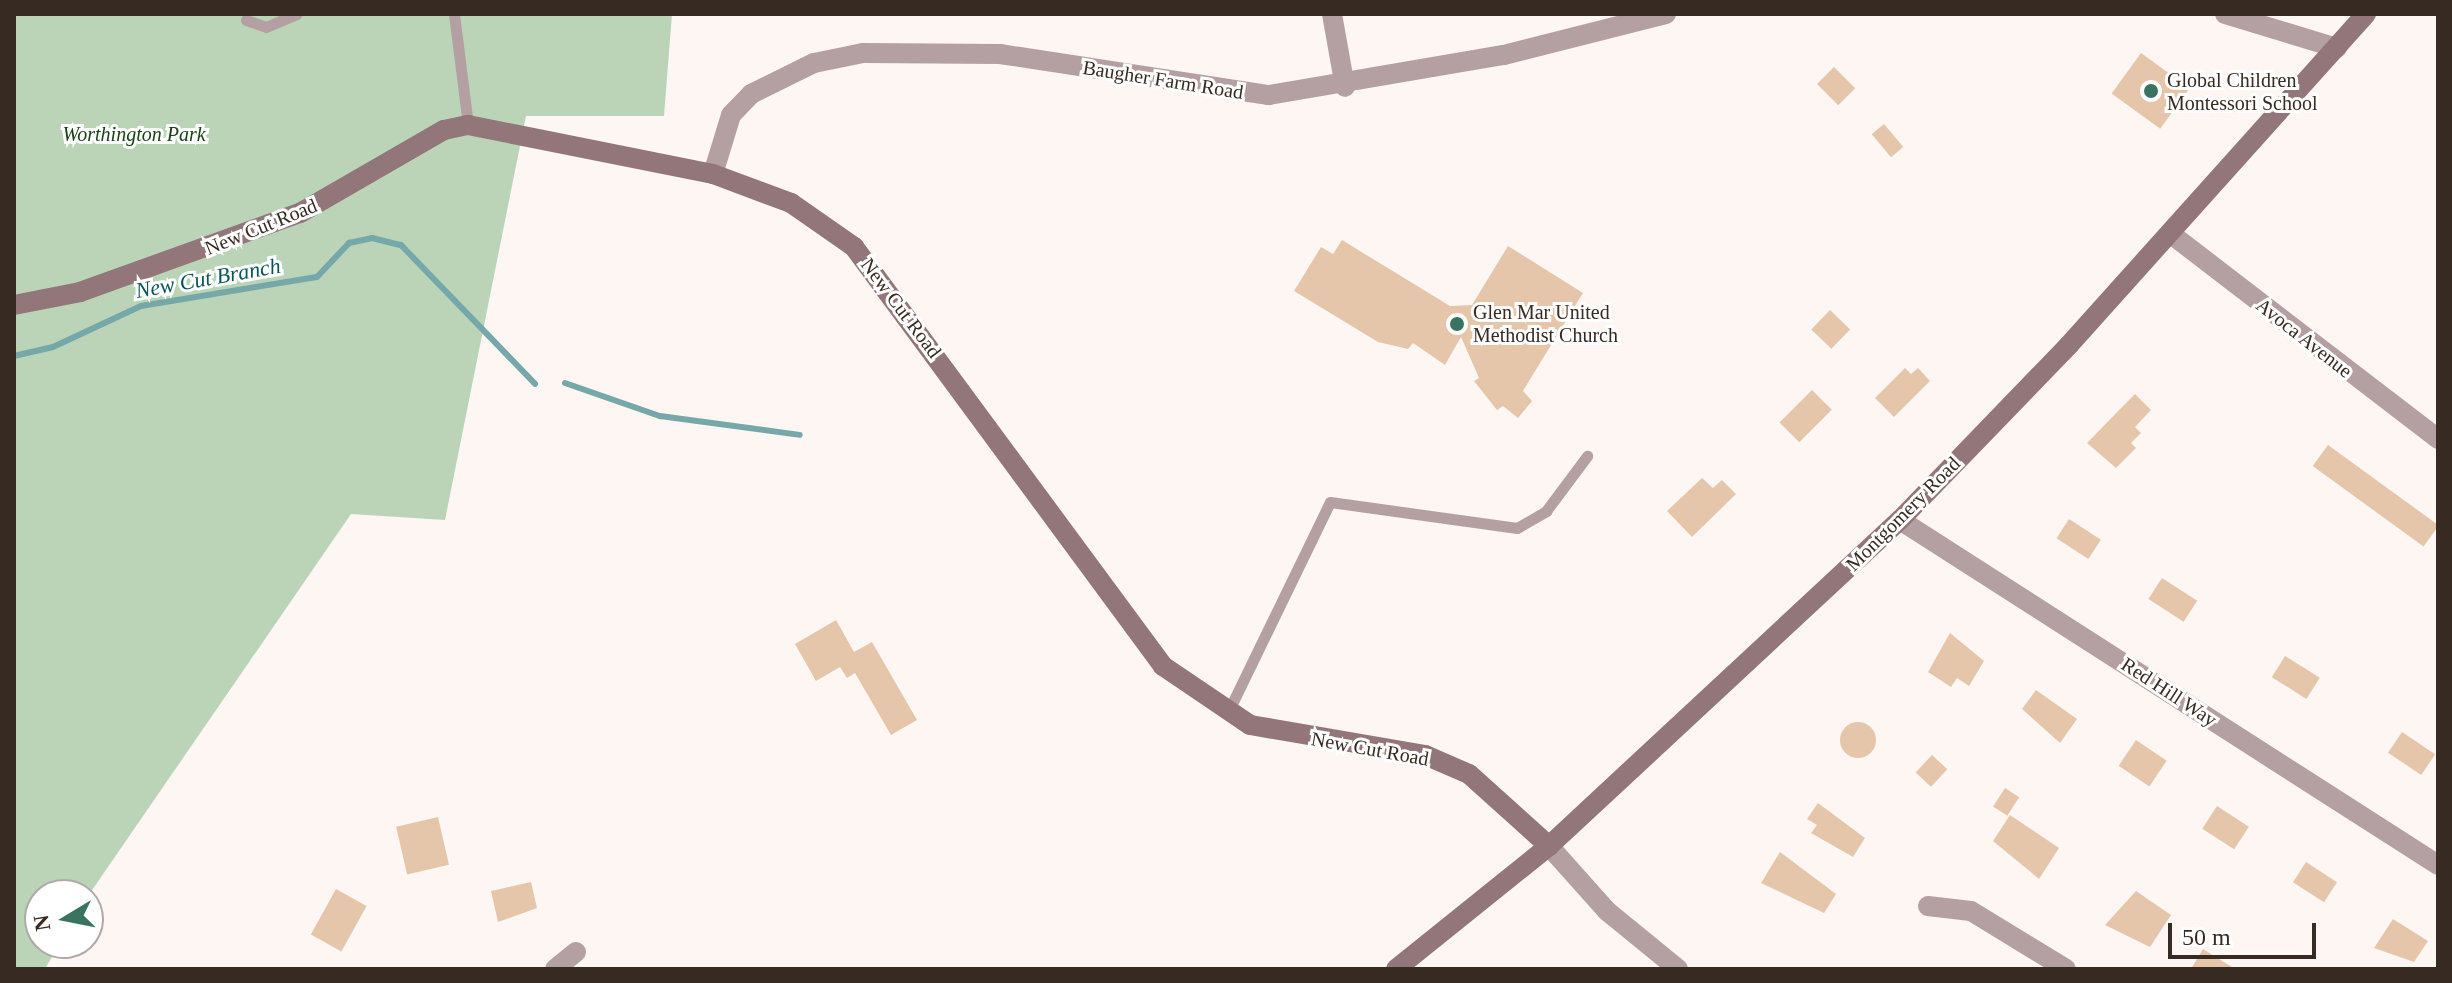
<!DOCTYPE html>
<html>
<head>
<meta charset="utf-8">
<style>
	body { margin:0 }
	#map { position:relative; width:2452px; height:983px; overflow:hidden; background:#fdf6f2; font-family:Georgia,serif }
	div>[style] { position:absolute }
	.green>* { inset:0; background:#bbd4b8 }
	.stream>* { height:6px; margin:-3px; padding:0 3px; transform-origin:3px; border-radius:3px; background:#76a7a9 }
	.building>* { inset:0; background:#e6c6ab; transform-origin:0 0 }
	.round { border-radius:50% }
	.lane>* { height:11px; margin:-5.5px; padding:0 5.5px; transform-origin:5.5px; border-radius:5.5px; background:#b4a0a2 }
	.street>* { height:20px; margin:-10px; padding:0 10px; transform-origin:10px; border-radius:10px; background:#b4a0a2 }
	.secondary>* { height:20px; margin:-10px; padding:0 10px; transform-origin:10px; border-radius:10px; background:#92767a }
	.dots>* { width:22px; height:22px; translate:-50% -50%; box-sizing:border-box; border:4px solid #fff; border-radius:50% }
	span { translate:-50% -50%; white-space:nowrap; text-align:center; line-height:1.15; -webkit-text-stroke:6px #fff; paint-order:stroke }
	.street-label { font-size:20px; color:#362a22 }
	.poi-label { font-size:20px; color:#362a22 }
	.left { translate:0 -50%; text-align:left }
	.park-label { font-size:20px; color:#1a4117; font-style:italic }
	.water-label { font-size:22px; color:#095356; font-style:italic }
	.frame { position:absolute; inset:0; border:16px solid #362a22; pointer-events:none }
	.north { position:absolute; left:24px; top:879px; width:80px; height:80px; box-sizing:border-box; background:#fff; border:2px solid #afaaa7; border-radius:50%; rotate:260deg; font-size:22px; font-weight:700; line-height:32px; text-align:center; color:#362a22 }
	.north::after { content:''; display:block; margin:auto; width:28px; height:36px; background:#38745f; clip-path:polygon(50% 0,100% 100%,50% 72%,0 100%) }
	.scale { position:absolute; left:2168px; top:923px; width:148px; height:36px; box-sizing:border-box; border:4px solid #362a22; border-top:0; padding-left:10px; font-size:24px; line-height:28px; white-space:nowrap; color:#362a22; -webkit-text-stroke:6px #fff; paint-order:stroke }
</style>
</head>
<body>
<div id="map">
	<div class="green">
		<i style="clip-path:polygon(14px 14px,672px 14px,664px 116px,526px 116px,445px 520px,351px 514px,88px 896px,40px 895px,40px 943px,60px 943px,45px 969px,14px 969px)"></i>
	</div>
	<div class="stream">
		<i style="left:14px;top:356px;width:40px;rotate:-13deg"></i>
		<i style="left:53px;top:347px;width:97px;rotate:-25deg"></i>
		<i style="left:141px;top:306px;width:178px;rotate:-9.4deg"></i>
		<i style="left:317px;top:277px;width:47px;rotate:-46.7deg"></i>
		<i style="left:349px;top:243px;width:24px;rotate:-12deg"></i>
		<i style="left:372px;top:238px;width:30px;rotate:14deg"></i>
		<i style="left:401px;top:245px;width:193px;rotate:46deg"></i>
		<i style="left:565px;top:383px;width:101px;rotate:19.2deg"></i>
		<i style="left:660px;top:416px;width:141px;rotate:7.7deg"></i>
	</div>
	<div class="building">
		<i style="left:2141px;top:53px;width:60px;height:50px;rotate:36deg"></i>
		<i style="left:1834px;top:67px;width:30px;height:24px;rotate:45deg"></i>
		<i style="left:1884px;top:124px;width:30px;height:16px;rotate:50deg"></i>
		<i style="clip-path:polygon(1342px 240px,1450px 306px,1472px 305px,1508px 246px,1583px 293px,1523px 391px,1532px 401px,1518px 418px,1503px 406px,1497px 410px,1474px 381px,1479px 378px,1461px 337px,1445px 365px,1413px 343px,1408px 349px,1378px 342px,1294px 291px,1321px 247px,1333px 254px)"></i>
		<i style="left:1830px;top:310px;width:28px;height:27px;rotate:44deg"></i>
		<i style="clip-path:polygon(1905px 368px,1911px 374px,1918px 368px,1930px 381px,1894px 417px,1875px 398px)"></i>
		<i style="left:1812px;top:390px;width:28px;height:46px;rotate:45deg"></i>
		<i style="clip-path:polygon(2135px 394px,2151px 410px,2135px 427px,2141px 433px,2131px 443px,2136px 448px,2116px 468px,2087px 443px)"></i>
		<i style="left:2328px;top:445px;width:137px;height:26px;rotate:36deg"></i>
		<i style="clip-path:polygon(1702px 478px,1713px 488px,1722px 480px,1736px 494px,1692px 537px,1667px 511px)"></i>
		<i style="left:2069px;top:519px;width:38px;height:23px;rotate:33deg"></i>
		<i style="left:2162px;top:578px;width:42px;height:25px;rotate:33deg"></i>
		<i style="clip-path:polygon(836px 620px,854px 652px,872px 642px,917px 720px,891px 735px,855px 673px,847px 678px,840px 667px,816px 681px,795px 644px)"></i>
		<i style="clip-path:polygon(1950px 633px,1984px 661px,1969px 686px,1957px 678px,1951px 687px,1928px 672px)"></i>
		<i style="left:2285px;top:656px;width:41px;height:25px;rotate:32deg"></i>
		<i style="clip-path:polygon(2036px 690px,2077px 719px,2060px 743px,2022px 709px)"></i>
		<i class="round" style="left:1840px;top:722px;width:36px;height:36px"></i>
		<i style="left:2402px;top:732px;width:40px;height:25px;rotate:34deg"></i>
		<i style="left:2136px;top:740px;width:37px;height:31px;rotate:34deg"></i>
		<i style="left:1932px;top:755px;width:21px;height:24px;rotate:43deg"></i>
		<i style="left:2005px;top:788px;width:17px;height:22px;rotate:33deg"></i>
		<i style="clip-path:polygon(1818px 803px,1865px 838px,1853px 857px,1811px 833px,1817px 825px,1807px 819px)"></i>
		<i style="left:2217px;top:806px;width:38px;height:27px;rotate:33deg"></i>
		<i style="clip-path:polygon(2010px 815px,2059px 848px,2039px 879px,1993px 841px)"></i>
		<i style="left:438px;top:817px;width:49px;height:43px;rotate:77deg"></i>
		<i style="clip-path:polygon(1780px 852px,1836px 894px,1824px 913px,1761px 883px)"></i>
		<i style="left:2306px;top:862px;width:37px;height:24px;rotate:33deg"></i>
		<i style="clip-path:polygon(531px 882px,537px 908px,498px 922px,491px 891px)"></i>
		<i style="left:336px;top:889px;width:35px;height:52px;rotate:29deg"></i>
		<i style="clip-path:polygon(2136px 891px,2171px 915px,2150px 947px,2105px 925px)"></i>
		<i style="clip-path:polygon(2393px 919px,2428px 941px,2414px 962px,2374px 948px)"></i>
		<i style="clip-path:polygon(2203px 949px,2235px 969px,2191px 969px)"></i>
	</div>
	<div class="lane">
		<i style="left:454px;top:14px;width:112px;rotate:82.8deg"></i>
		<i style="left:246px;top:20px;width:21px;rotate:19deg"></i>
		<i style="left:266px;top:27px;width:33px;rotate:-23deg"></i>
		<i style="left:1228px;top:712px;width:233px;rotate:-64.1deg"></i>
		<i style="left:1330px;top:502px;width:189px;rotate:7.9deg"></i>
		<i style="left:1517px;top:528px;width:34px;rotate:-30deg"></i>
		<i style="left:1546px;top:511px;width:69px;rotate:-53.3deg"></i>
	</div>
	<div class="street">
		<i style="left:1332px;top:14px;width:74px;rotate:79.9deg"></i>
		<i style="left:2225px;top:14px;width:117px;rotate:16.9deg"></i>
		<i style="left:713px;top:174px;width:62px;rotate:-73deg"></i>
		<i style="left:731px;top:115px;width:29px;rotate:-46deg"></i>
		<i style="left:751px;top:94px;width:70px;rotate:-26.2deg"></i>
		<i style="left:814px;top:63px;width:50px;rotate:-11.5deg"></i>
		<i style="left:863px;top:53px;width:137px;rotate:0.4deg"></i>
		<i style="left:1000px;top:54px;width:272px;rotate:8.7deg"></i>
		<i style="left:1269px;top:95px;width:238px;rotate:-9.7deg"></i>
		<i style="left:1504px;top:55px;width:167px;rotate:-14.2deg"></i>
		<i style="left:2171px;top:234px;width:337px;rotate:37.5deg"></i>
		<i style="left:1900px;top:520px;width:639px;rotate:32.67deg"></i>
		<i style="left:1549px;top:846px;width:87px;rotate:48.3deg"></i>
		<i style="left:1607px;top:911px;width:92px;rotate:39.2deg"></i>
		<i style="left:1928px;top:906px;width:43px;rotate:6.6deg"></i>
		<i style="left:1971px;top:911px;width:111px;rotate:31.4deg"></i>
		<i style="left:555px;top:969px;width:27px;rotate:-39deg"></i>
	</div>
	<div class="secondary">
		<i style="left:14px;top:305px;width:67px;rotate:-11.1deg"></i>
		<i style="left:80px;top:292px;width:234px;rotate:-19.8deg"></i>
		<i style="left:300px;top:213px;width:166px;rotate:-30deg"></i>
		<i style="left:444px;top:130px;width:25px;rotate:-12deg"></i>
		<i style="left:468px;top:125px;width:250px;rotate:11.3deg"></i>
		<i style="left:713px;top:174px;width:83px;rotate:20.4deg"></i>
		<i style="left:791px;top:203px;width:77px;rotate:34.9deg"></i>
		<i style="left:854px;top:247px;width:521px;rotate:53.59deg"></i>
		<i style="left:1163px;top:666px;width:105px;rotate:34.1deg"></i>
		<i style="left:1250px;top:725px;width:178px;rotate:9.7deg"></i>
		<i style="left:1425px;top:755px;width:48px;rotate:23.4deg"></i>
		<i style="left:1469px;top:774px;width:108px;rotate:42deg"></i>
		<i style="left:1396px;top:969px;width:196px;rotate:-38.8deg"></i>
		<i style="left:1549px;top:846px;width:479px;rotate:-42.9deg"></i>
		<i style="left:1900px;top:520px;width:243px;rotate:-46deg"></i>
		<i style="left:2069px;top:345px;width:445px;rotate:-48.1deg"></i>
	</div>
	<div class="dots">
		<i style="left:2151px;top:91px;background:#38745f"></i>
		<i style="left:1457px;top:324px;background:#38745f"></i>
	</div>
	<div class="street-label">
		<span style="left:1163px;top:80px;rotate:9deg">Baugher Farm Road</span>
		<span style="left:261px;top:227px;rotate:-22deg">New Cut Road</span>
		<span style="left:901px;top:308px;rotate:53deg">New Cut Road</span>
		<span style="left:2304px;top:338px;rotate:38deg">Avoca Avenue</span>
		<span style="left:1903px;top:514px;rotate:-45deg">Montgomery Road</span>
		<span style="left:2169px;top:692px;rotate:33deg">Red Hill Way</span>
		<span style="left:1370px;top:749px;rotate:10deg">New Cut Road</span>
	</div>
	<div class="poi-label">
		<span class="left" style="left:2167px;top:92px">Global Children<br>Montessori School</span>
		<span class="left" style="left:1473px;top:324px">Glen Mar United<br>Methodist Church</span>
	</div>
	<div class="park-label">
		<span style="left:134px;top:134px">Worthington Park</span>
	</div>
	<div class="water-label">
		<span style="left:208px;top:278px;rotate:-10deg">New Cut Branch</span>
	</div>
	<div class="frame"></div>
	<div class="north">N</div>
	<div class="scale">50 m</div>
</div>
</body>
</html>
